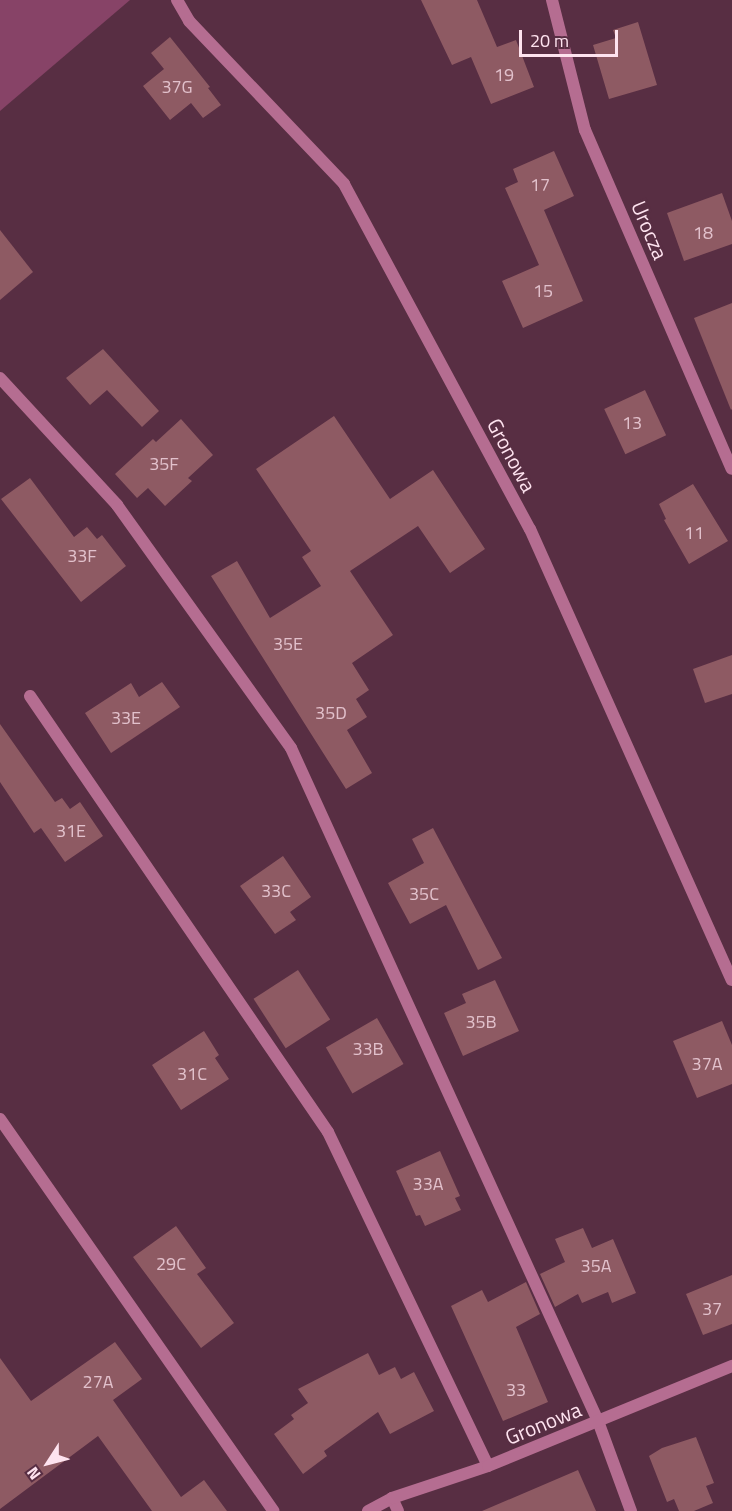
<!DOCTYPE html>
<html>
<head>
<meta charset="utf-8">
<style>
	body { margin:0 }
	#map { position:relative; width:732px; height:1511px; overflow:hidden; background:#582e43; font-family:"Titillium Web",sans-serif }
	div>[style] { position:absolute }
	.green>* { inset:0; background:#874367 }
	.building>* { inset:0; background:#8e5a63; transform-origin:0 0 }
	.service>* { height:12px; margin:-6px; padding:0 6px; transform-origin:6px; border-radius:6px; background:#b56d91 }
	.minor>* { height:12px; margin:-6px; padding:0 6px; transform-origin:6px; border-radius:6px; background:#b56d91 }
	span { translate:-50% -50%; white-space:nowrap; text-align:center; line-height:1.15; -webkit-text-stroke:5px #582e43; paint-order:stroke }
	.number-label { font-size:18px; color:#e2c1cc }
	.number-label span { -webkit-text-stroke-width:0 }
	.street-label { font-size:21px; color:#fee3ef }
	.north { position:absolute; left:18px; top:1433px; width:60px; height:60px; -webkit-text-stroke:4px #582e43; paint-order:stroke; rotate:234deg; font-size:16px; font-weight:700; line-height:24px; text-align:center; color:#fee3ef }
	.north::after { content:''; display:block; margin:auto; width:21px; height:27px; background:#fee3ef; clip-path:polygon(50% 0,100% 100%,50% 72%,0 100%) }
	.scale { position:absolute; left:519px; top:30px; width:99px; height:27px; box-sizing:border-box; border:3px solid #fee3ef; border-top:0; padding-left:8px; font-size:18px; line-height:21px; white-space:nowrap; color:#fee3ef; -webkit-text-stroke:4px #582e43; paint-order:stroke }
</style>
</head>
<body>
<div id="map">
	<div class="green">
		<i style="clip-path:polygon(0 0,130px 0,0 111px)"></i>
	</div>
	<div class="building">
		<i style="clip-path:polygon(421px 0,477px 0,497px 47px,516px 40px,534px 87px,491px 104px,471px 57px,452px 65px)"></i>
		<i style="clip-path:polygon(638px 22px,657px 85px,609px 99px,593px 45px,616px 38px,613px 30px)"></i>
		<i style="clip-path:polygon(170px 37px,210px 87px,208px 88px,221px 105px,203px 118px,191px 103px,170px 120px,143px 86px,164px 69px,151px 53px)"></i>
		<i style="clip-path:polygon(554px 151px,574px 196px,544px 210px,583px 301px,523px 328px,502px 281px,539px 265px,505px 188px,518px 182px,513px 169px)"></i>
		<i style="clip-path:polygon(722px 193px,732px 221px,732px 244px,684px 261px,667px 213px)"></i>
		<i style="clip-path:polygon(0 230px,33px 272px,0 300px)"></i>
		<i style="clip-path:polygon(732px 303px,732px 409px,731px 410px,694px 318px)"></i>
		<i style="clip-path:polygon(103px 349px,159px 411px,142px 427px,107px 390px,90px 405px,66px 378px)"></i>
		<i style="left:645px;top:390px;width:50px;height:45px;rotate:65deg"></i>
		<i style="clip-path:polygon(334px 416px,390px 499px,433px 470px,485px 549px,450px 573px,418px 526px,350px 571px,393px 635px,352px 663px,369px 690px,356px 699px,367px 717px,347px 730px,372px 773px,346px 789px,211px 576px,237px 561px,270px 618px,321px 586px,302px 557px,311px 551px,256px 469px)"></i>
		<i style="clip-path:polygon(181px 419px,213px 455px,188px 478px,192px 481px,165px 506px,148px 488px,137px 498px,115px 474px,153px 439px,156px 442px)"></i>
		<i style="clip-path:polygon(30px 478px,74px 537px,87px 527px,97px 539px,102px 535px,126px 566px,81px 602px,1px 499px)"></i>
		<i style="clip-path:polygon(693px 484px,728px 541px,689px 564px,664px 520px,666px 519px,659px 504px)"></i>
		<i style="clip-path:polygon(732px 655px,732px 694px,705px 703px,693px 669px)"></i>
		<i style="clip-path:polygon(162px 682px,180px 707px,111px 753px,85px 713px,131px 683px,139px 697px)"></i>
		<i style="clip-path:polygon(0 724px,55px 802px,62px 798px,70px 809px,80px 802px,103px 836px,65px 862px,41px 828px,34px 833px,0 782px)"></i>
		<i style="clip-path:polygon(433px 828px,502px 958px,478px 970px,446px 905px,410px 924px,388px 883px,424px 863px,412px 839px)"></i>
		<i style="clip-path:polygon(283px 856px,311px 897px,290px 912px,296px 920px,275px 934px,240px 886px)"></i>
		<i style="left:298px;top:970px;width:59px;height:53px;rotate:57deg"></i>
		<i style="clip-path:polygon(495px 980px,519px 1031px,463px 1056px,444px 1013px,466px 1003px,462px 994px)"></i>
		<i style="left:377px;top:1018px;width:53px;height:59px;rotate:60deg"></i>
		<i style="clip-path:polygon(722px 1021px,732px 1045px,732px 1084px,697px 1098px,673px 1041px)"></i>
		<i style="clip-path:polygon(204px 1031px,219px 1055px,215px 1058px,229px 1079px,181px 1110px,152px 1065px)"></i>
		<i style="clip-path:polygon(440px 1151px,460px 1196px,455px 1198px,461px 1210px,425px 1226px,420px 1215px,416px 1216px,396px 1171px)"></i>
		<i style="clip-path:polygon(176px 1226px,206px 1268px,197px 1274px,234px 1323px,201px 1348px,133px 1257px)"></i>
		<i style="clip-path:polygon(583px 1228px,592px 1248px,613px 1239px,636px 1293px,612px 1303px,608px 1292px,582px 1303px,578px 1294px,555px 1307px,540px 1274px,565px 1262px,555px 1239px)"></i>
		<i style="clip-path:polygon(732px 1275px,732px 1324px,703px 1335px,686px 1294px)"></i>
		<i style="clip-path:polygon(526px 1282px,540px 1314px,516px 1327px,548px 1402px,503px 1421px,451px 1306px,482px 1290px,488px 1302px)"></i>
		<i style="clip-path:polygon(115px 1342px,142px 1379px,113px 1400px,181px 1497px,204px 1480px,227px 1511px,152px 1511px,98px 1436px,0 1509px,0 1358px,31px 1401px)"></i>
		<i style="clip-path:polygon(368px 1353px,379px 1375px,395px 1367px,401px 1379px,414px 1372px,434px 1411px,390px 1434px,378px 1412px,324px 1451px,327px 1456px,303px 1474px,274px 1434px,294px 1419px,291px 1415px,308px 1403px,298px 1389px)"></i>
		<i style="clip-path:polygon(696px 1437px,714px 1483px,706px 1486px,713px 1503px,694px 1511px,679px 1511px,674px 1499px,667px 1502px,649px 1456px,662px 1448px)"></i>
		<i style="clip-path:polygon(578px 1470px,596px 1511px,482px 1511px)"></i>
	</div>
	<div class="service">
		<i style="left:392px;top:1498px;width:14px;rotate:65deg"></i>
	</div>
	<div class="minor">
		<i style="left:177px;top:0;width:24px;rotate:60deg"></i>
		<i style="left:189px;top:21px;width:225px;rotate:46.4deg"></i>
		<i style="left:344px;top:184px;width:392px;rotate:61.7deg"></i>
		<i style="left:530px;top:529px;width:494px;rotate:65.9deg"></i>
		<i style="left:552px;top:0;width:134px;rotate:75.8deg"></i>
		<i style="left:585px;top:130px;width:369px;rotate:66.6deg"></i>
		<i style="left:0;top:378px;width:173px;rotate:47.3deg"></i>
		<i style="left:117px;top:505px;width:299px;rotate:54.4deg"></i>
		<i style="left:291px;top:748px;width:740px;rotate:65.48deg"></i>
		<i style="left:598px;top:1421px;width:96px;rotate:69.9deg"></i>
		<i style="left:30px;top:696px;width:528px;rotate:55.65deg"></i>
		<i style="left:328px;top:1132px;width:370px;rotate:64.4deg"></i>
		<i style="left:0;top:1119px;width:478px;rotate:55.1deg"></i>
		<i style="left:368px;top:1511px;width:27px;rotate:-28deg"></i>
		<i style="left:392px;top:1498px;width:101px;rotate:-18.4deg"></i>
		<i style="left:488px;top:1466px;width:264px;rotate:-22.3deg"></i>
	</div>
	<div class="number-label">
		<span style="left:504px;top:75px">19</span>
		<span style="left:177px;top:87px">37G</span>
		<span style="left:540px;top:185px">17</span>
		<span style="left:703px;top:233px">18</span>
		<span style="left:543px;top:291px">15</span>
		<span style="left:632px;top:423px">13</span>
		<span style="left:164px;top:464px">35F</span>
		<span style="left:694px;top:533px">11</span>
		<span style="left:82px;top:556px">33F</span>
		<span style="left:288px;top:644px">35E</span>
		<span style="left:331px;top:713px">35D</span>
		<span style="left:126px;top:718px">33E</span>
		<span style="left:71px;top:831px">31E</span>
		<span style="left:276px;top:891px">33C</span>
		<span style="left:424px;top:894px">35C</span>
		<span style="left:481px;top:1022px">35B</span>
		<span style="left:368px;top:1049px">33B</span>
		<span style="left:707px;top:1064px">37A</span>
		<span style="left:192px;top:1074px">31C</span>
		<span style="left:428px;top:1184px">33A</span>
		<span style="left:171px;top:1264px">29C</span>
		<span style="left:596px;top:1266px">35A</span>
		<span style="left:712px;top:1309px">37</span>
		<span style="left:98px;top:1382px">27A</span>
		<span style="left:516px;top:1390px">33</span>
	</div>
	<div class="street-label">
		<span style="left:650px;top:230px;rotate:67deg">Urocza</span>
		<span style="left:512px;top:455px;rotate:62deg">Gronowa</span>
		<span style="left:543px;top:1423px;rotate:-22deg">Gronowa</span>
	</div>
	<div class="north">N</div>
	<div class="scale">20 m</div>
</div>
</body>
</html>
